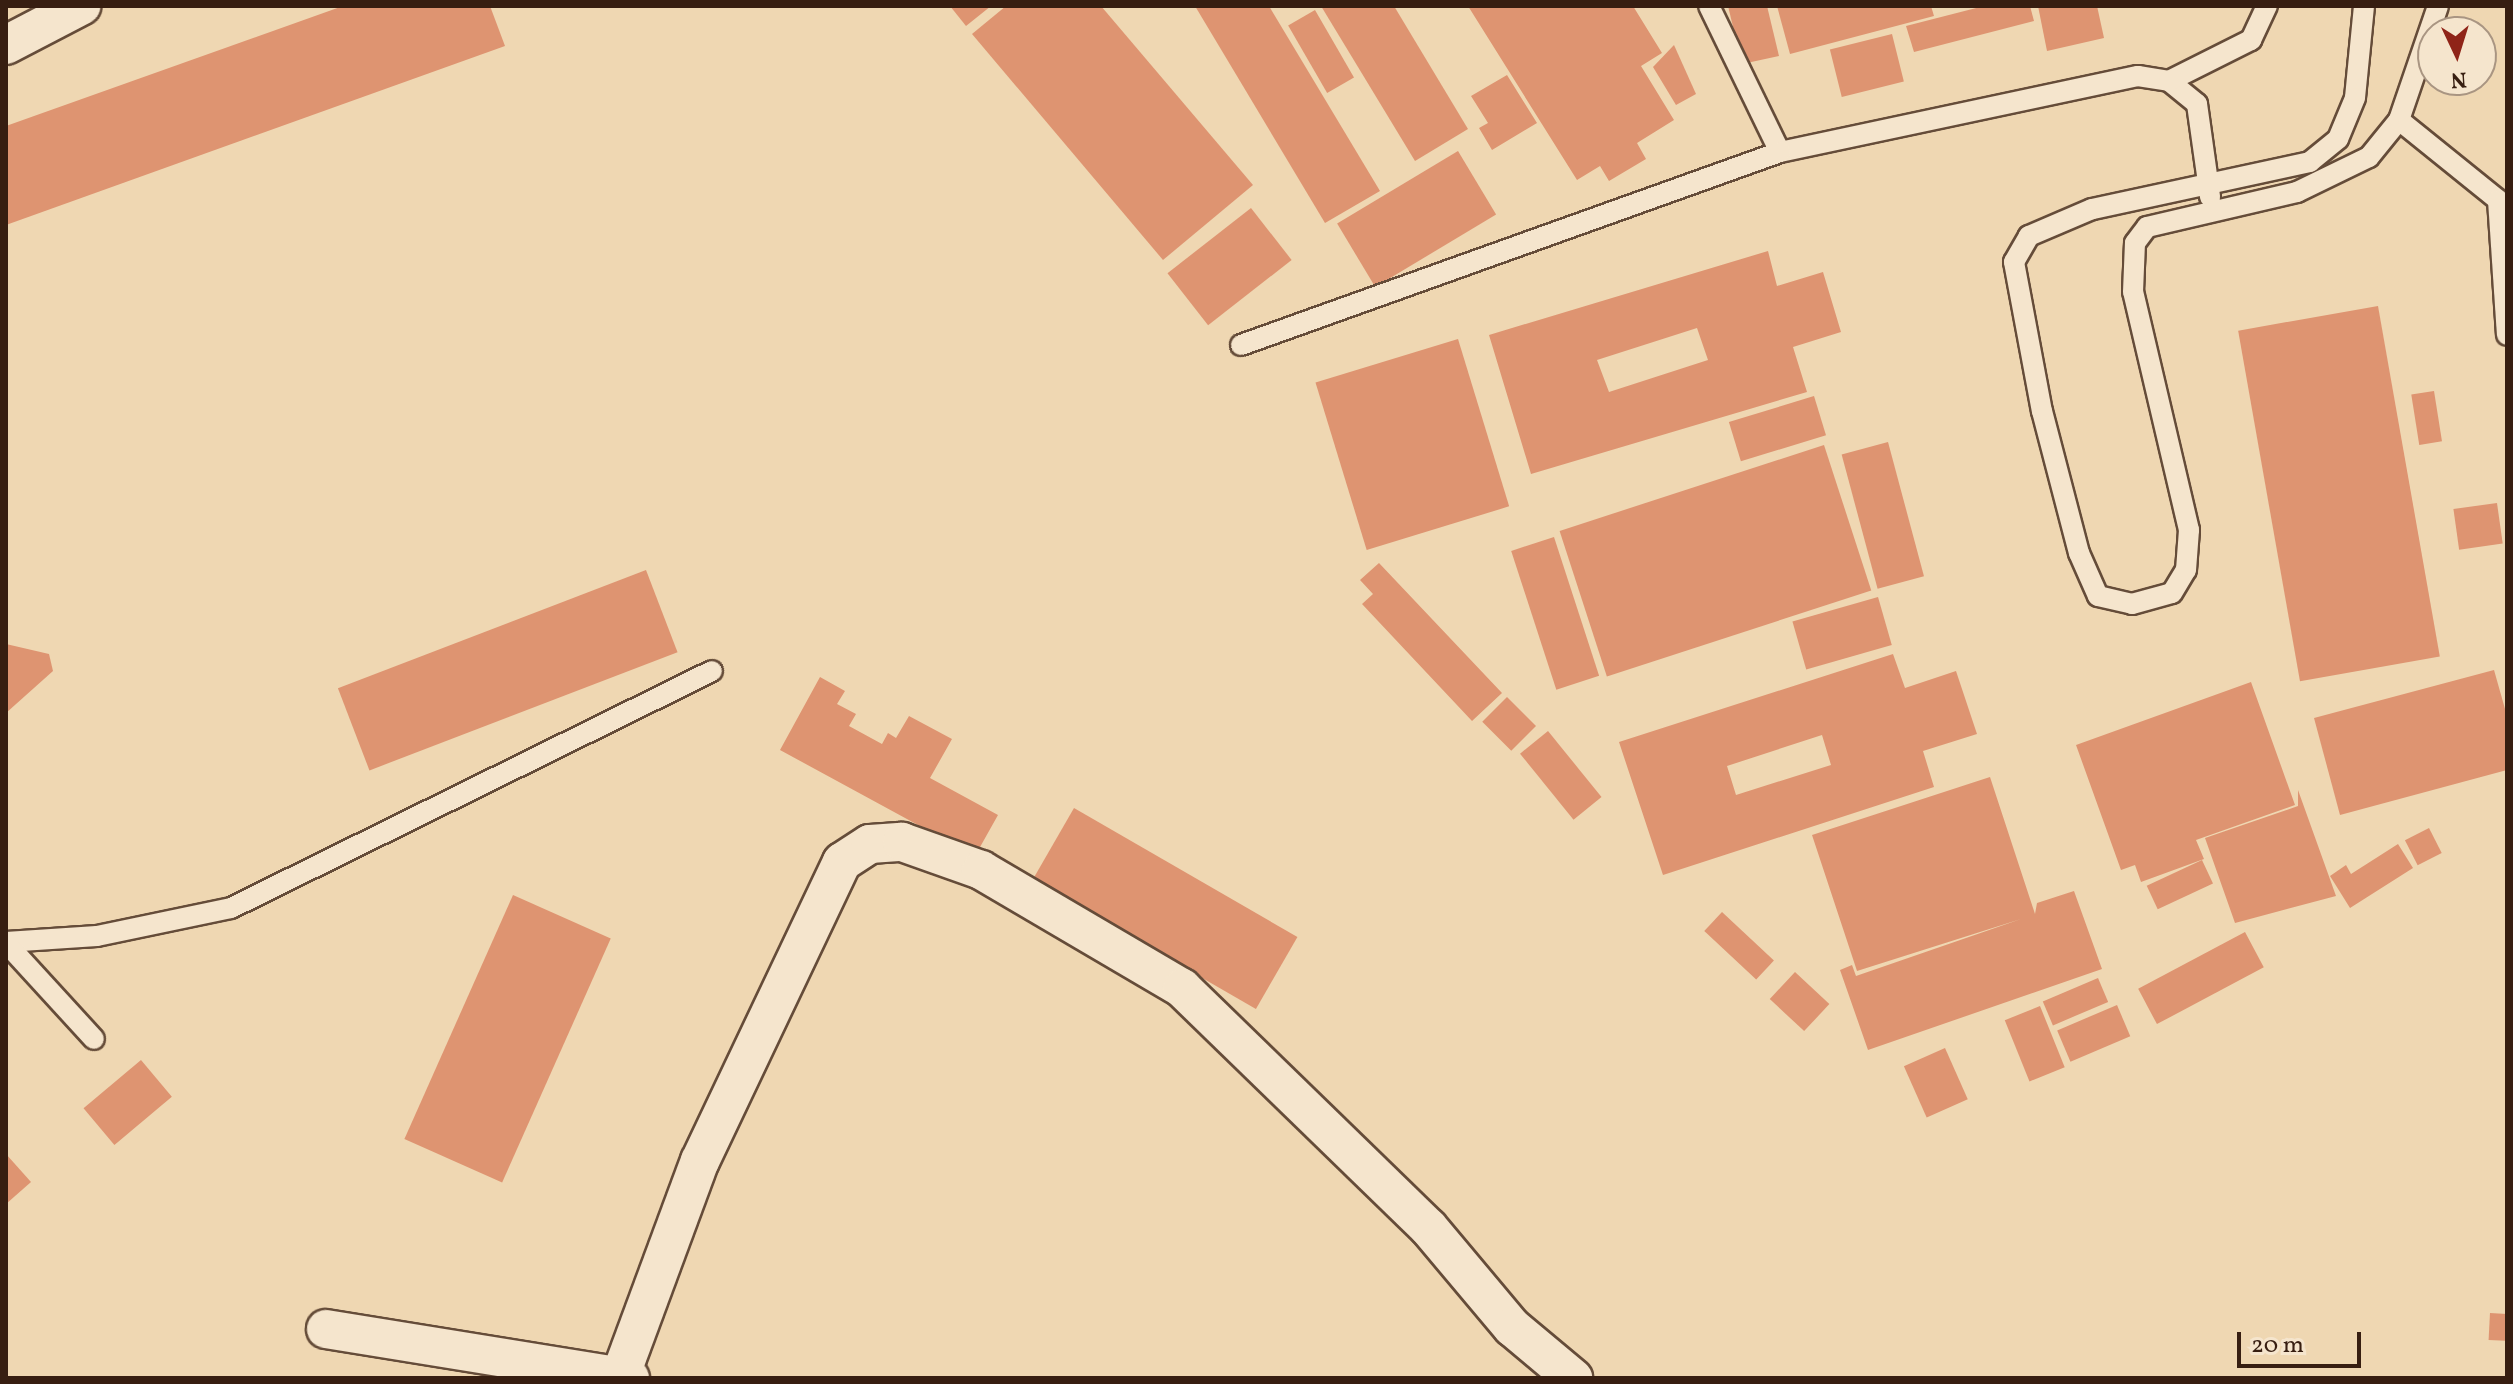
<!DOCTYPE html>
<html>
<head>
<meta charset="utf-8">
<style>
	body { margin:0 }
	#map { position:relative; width:2513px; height:1384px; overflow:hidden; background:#efd7b2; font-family:Vollkorn,serif }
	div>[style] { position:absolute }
	.building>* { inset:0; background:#de9471; transform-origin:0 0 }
	.roads { filter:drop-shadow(2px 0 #654c39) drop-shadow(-2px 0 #654c39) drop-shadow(0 2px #654c39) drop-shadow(0 -2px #654c39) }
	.lane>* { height:20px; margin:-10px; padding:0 10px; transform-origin:10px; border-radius:10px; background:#f5e5cd }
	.street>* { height:38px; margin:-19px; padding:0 19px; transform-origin:19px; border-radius:19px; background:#f5e5cd }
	span { translate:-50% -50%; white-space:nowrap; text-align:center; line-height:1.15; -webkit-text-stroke:8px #f5e5cd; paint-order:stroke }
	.frame { position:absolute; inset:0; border:8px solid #371e11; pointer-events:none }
	.north { position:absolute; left:2417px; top:16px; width:80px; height:80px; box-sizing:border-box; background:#f5e5cd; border:2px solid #a99582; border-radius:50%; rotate:176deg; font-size:22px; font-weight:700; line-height:32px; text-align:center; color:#371e11 }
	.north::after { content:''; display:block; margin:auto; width:28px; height:36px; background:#8f2418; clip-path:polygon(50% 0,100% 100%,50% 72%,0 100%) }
	.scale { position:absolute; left:2237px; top:1332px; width:124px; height:36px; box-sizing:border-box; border:4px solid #371e11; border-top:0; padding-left:10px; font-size:24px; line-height:28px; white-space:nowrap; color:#371e11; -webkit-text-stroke:6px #f5e5cd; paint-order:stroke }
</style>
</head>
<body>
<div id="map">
	<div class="building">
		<i style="clip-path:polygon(343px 6px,490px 6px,505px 46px,6px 225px,6px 126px)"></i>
		<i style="clip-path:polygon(950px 6px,991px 6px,966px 26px)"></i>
		<i style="clip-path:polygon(1006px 6px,1101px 6px,1253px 185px,1163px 260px,972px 34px)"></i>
		<i style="clip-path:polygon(1195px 6px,1269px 6px,1380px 191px,1325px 223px)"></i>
		<i style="clip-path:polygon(1321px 6px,1394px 6px,1468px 129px,1415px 161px)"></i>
		<i style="clip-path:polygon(1468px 6px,1633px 6px,1662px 53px,1641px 66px,1674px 120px,1637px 143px,1646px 159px,1609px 181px,1600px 166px,1577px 180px)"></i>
		<i style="clip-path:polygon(1728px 6px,1767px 6px,1779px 56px,1742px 64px)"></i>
		<i style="clip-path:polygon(1777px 6px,1931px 6px,1934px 16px,1790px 54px)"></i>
		<i style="clip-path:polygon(1984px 6px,2030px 6px,2034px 21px,1914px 52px,1906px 26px)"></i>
		<i style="clip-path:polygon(2038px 6px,2097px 6px,2104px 38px,2047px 51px)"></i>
		<i style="left:1315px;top:10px;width:78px;height:31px;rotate:60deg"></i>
		<i style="left:1892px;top:34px;width:49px;height:64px;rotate:76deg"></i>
		<i style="clip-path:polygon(1674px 45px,1696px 94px,1676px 105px,1653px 67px)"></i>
		<i style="clip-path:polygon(1507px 75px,1537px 123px,1492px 150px,1479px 128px,1488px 123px,1471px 96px)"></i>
		<i style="left:1458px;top:151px;width:74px;height:141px;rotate:59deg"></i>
		<i style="left:1251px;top:208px;width:66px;height:106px;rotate:52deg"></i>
		<i style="clip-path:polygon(evenodd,1768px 251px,1777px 286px,1823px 272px,1841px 332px,1793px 347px,1807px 392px,1531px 474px,1489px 335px,1768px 251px,1697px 328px,1708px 360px,1609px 392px,1597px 360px,1697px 328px)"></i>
		<i style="left:2378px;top:306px;width:356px;height:142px;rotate:80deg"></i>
		<i style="left:1458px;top:339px;width:175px;height:149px;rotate:73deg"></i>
		<i style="left:2434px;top:391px;width:51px;height:23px;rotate:81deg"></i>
		<i style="left:1814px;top:396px;width:41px;height:89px;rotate:73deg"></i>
		<i style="left:1888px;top:442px;width:139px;height:48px;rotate:75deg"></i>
		<i style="left:1824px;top:445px;width:153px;height:278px;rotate:72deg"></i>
		<i style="left:2497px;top:503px;width:41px;height:44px;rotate:82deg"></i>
		<i style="left:1554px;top:537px;width:146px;height:45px;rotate:72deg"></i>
		<i style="clip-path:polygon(1379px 563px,1502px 693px,1472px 721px,1362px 604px,1373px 594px,1360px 580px)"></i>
		<i style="left:646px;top:570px;width:88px;height:330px;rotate:69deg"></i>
		<i style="left:1878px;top:597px;width:50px;height:89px;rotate:74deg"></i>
		<i style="clip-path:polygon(6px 644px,49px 654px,53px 671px,6px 713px)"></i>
		<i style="clip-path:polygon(evenodd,1893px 654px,1905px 688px,1956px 671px,1977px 734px,1923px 751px,1934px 787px,1663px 875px,1619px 742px,1893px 654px,1822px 735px,1831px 765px,1736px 795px,1727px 766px,1822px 735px)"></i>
		<i style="clip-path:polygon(2494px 670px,2507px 716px,2507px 770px,2340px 815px,2314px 718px)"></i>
		<i style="clip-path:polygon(820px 677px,845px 691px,837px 704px,856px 714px,849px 726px,882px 744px,888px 733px,896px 738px,909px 716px,952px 739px,930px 778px,998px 815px,975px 856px,780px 750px)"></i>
		<i style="clip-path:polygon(2251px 682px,2295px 805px,2196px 840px,2204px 859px,2141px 882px,2135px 865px,2121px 870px,2076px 745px)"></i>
		<i style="left:1507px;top:697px;width:41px;height:35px;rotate:45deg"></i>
		<i style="left:1548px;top:731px;width:85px;height:36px;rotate:51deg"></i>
		<i style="clip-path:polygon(1990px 777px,2035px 914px,2037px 903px,2074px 891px,2102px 969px,1868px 1050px,1840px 970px,1852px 965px,1856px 976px,2021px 919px,1857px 971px,1812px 835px)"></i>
		<i style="clip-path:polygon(2298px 790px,2336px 896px,2235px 923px,2205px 838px,2298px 806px)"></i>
		<i style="left:1074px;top:808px;width:258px;height:83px;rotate:30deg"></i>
		<i style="left:2429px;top:828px;width:28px;height:27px;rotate:63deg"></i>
		<i style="clip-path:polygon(2398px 844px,2413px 868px,2350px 908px,2330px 876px,2346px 865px,2351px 874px)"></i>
		<i style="left:2202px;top:860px;width:26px;height:61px;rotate:65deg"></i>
		<i style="left:513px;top:895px;width:107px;height:267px;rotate:24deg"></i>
		<i style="left:1722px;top:912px;width:71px;height:26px;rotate:43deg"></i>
		<i style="left:2245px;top:932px;width:40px;height:121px;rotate:62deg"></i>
		<i style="left:1795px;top:972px;width:47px;height:37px;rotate:43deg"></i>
		<i style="left:2098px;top:978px;width:26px;height:60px;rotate:67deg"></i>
		<i style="left:2117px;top:1005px;width:34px;height:65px;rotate:67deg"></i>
		<i style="left:2040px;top:1006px;width:66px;height:38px;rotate:68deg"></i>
		<i style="left:1945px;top:1048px;width:56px;height:45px;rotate:66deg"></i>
		<i style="left:141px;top:1060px;width:48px;height:75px;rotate:50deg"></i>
		<i style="clip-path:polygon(6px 1154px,31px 1182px,6px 1204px)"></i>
		<i style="left:2490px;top:1313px;width:17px;height:27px;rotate:3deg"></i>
	</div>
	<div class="roads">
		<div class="lane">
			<i style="left:1709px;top:6px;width:162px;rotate:64.1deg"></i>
			<i style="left:1780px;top:152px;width:366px;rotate:-12deg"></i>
			<i style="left:2138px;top:76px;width:31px;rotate:9deg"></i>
			<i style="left:2169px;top:81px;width:36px;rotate:39deg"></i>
			<i style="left:2197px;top:104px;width:94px;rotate:82deg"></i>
			<i style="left:2364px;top:6px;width:92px;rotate:95.6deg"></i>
			<i style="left:2355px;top:98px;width:44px;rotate:112.5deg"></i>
			<i style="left:2338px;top:139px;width:36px;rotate:141deg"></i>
			<i style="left:2310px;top:162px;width:223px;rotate:167.8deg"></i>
			<i style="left:2092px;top:209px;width:69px;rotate:156.8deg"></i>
			<i style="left:2029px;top:236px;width:30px;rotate:120deg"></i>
			<i style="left:2014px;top:262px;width:152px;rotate:79.4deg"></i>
			<i style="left:2042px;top:411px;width:147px;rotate:75.4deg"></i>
			<i style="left:2079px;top:553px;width:47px;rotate:66.2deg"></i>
			<i style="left:2098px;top:596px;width:35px;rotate:13deg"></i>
			<i style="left:2132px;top:604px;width:41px;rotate:-15.4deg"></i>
			<i style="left:2172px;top:593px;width:27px;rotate:-59deg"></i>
			<i style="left:2186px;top:570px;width:40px;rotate:-85.7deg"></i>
			<i style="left:2189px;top:530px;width:244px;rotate:-103.2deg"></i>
			<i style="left:2133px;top:292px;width:49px;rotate:-87.7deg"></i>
			<i style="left:2135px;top:243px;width:20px;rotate:-53deg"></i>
			<i style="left:2147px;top:227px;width:154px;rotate:-13.1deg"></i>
			<i style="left:2297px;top:192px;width:80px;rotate:-25.9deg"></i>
			<i style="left:2369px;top:157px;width:48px;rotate:-51deg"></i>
			<i style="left:2399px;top:120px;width:120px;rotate:-71.1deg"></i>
			<i style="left:2169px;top:81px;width:92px;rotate:-26.6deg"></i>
			<i style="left:2251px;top:40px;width:38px;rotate:-65deg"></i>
			<i style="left:2399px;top:120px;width:127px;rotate:38.9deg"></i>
			<i style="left:2498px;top:200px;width:135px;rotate:86.2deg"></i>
			<i style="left:1241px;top:345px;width:573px;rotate:-19.7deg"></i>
			<i style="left:6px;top:942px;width:91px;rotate:-3.8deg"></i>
			<i style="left:97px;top:936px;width:137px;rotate:-11.8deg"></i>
			<i style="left:231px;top:908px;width:536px;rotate:-26.23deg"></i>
			<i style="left:6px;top:943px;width:130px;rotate:47.5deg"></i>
		</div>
		<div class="street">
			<i style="left:6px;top:45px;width:85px;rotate:-27.5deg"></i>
			<i style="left:326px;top:1329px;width:308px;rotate:9.2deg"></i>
			<i style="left:621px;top:1374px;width:227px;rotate:-69.7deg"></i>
			<i style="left:700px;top:1161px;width:331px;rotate:-64.6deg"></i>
			<i style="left:842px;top:862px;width:33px;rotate:-33deg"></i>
			<i style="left:870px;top:844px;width:32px;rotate:-4deg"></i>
			<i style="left:902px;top:842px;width:84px;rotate:19.5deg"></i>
			<i style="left:981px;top:870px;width:233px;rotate:30.4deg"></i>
			<i style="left:1182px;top:988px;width:343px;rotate:44.2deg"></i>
			<i style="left:1428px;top:1227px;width:131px;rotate:50deg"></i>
			<i style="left:1512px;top:1327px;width:80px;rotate:39.9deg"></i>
		</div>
	</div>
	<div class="frame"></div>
	<div class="north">N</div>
	<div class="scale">20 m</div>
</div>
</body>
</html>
